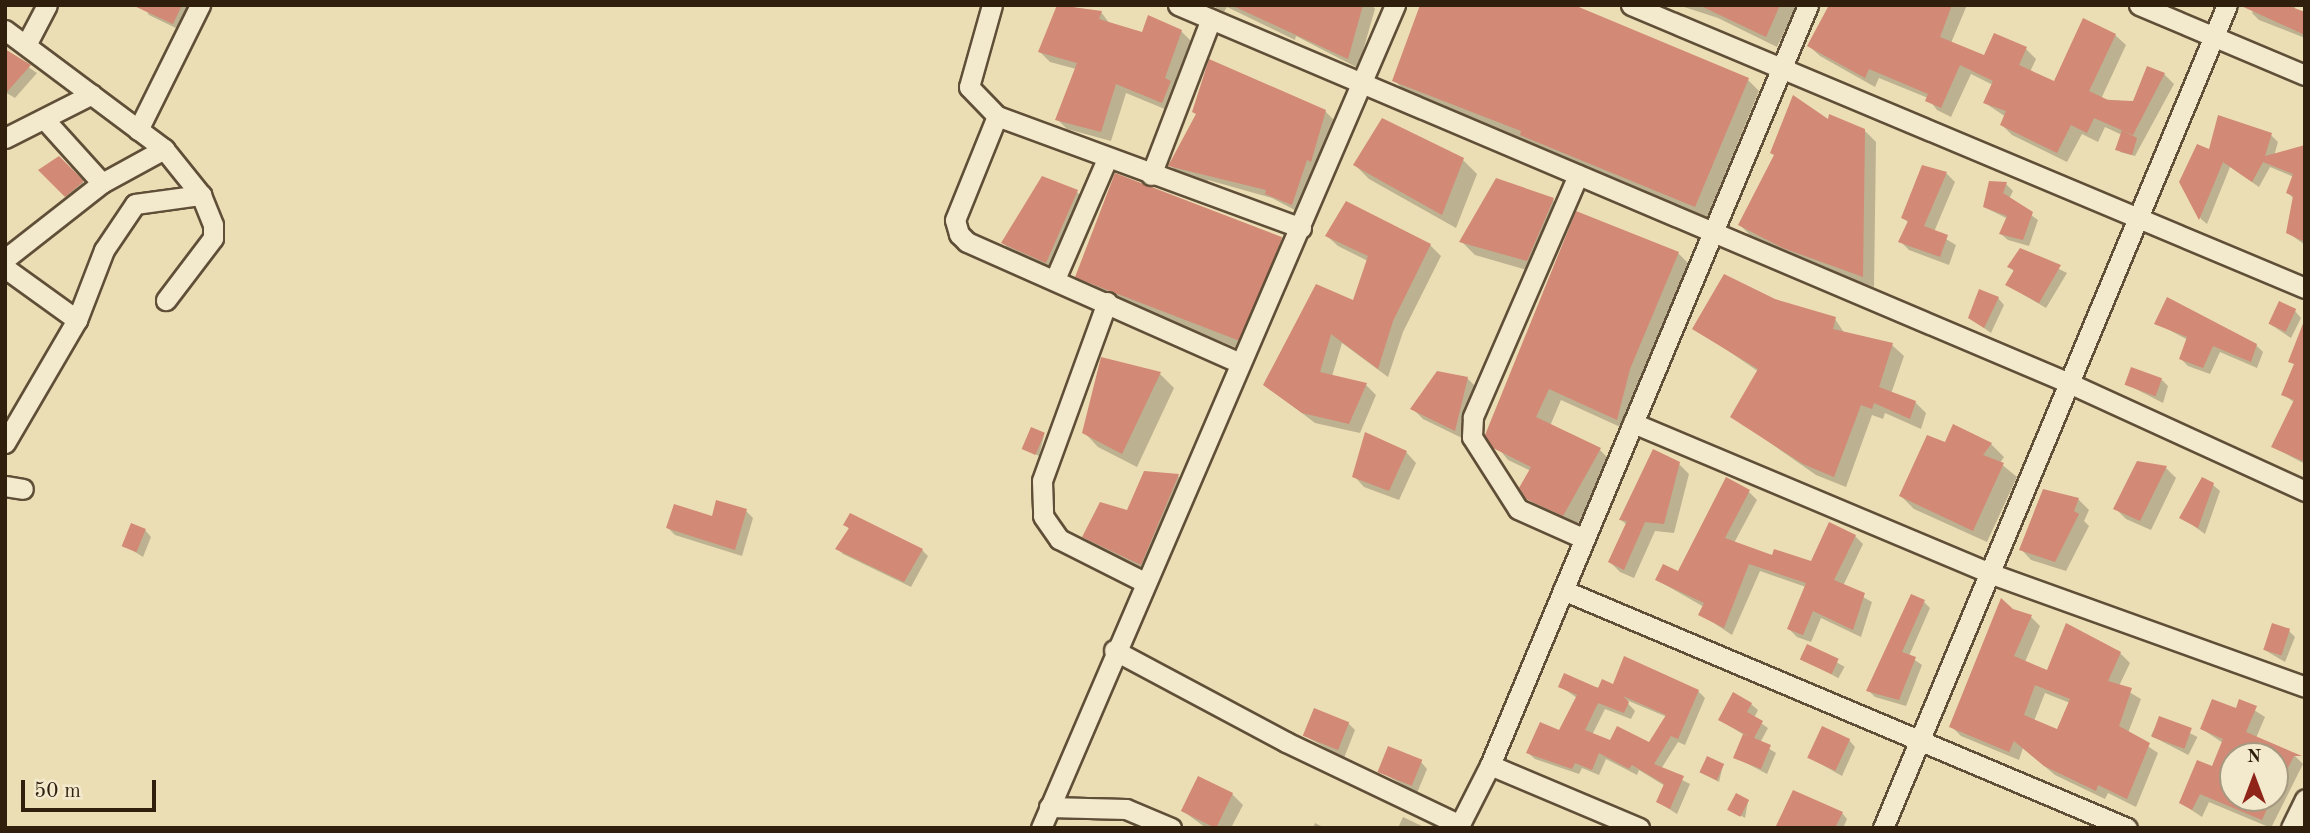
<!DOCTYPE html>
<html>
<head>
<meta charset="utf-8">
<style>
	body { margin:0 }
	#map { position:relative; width:2310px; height:833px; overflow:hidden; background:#ecdeb4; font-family:"Old Standard TT",serif }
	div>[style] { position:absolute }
	.shadow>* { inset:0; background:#0003; transform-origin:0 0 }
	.building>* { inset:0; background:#d28975; transform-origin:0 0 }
	.roads { filter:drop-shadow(2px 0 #604f38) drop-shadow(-2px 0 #604f38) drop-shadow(0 2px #604f38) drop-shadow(0 -2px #604f38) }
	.minor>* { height:19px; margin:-9.5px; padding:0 9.5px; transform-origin:9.5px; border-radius:9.5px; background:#f3eace }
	span { translate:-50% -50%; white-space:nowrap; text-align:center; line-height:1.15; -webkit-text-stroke:5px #f3eace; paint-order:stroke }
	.frame { position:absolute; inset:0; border:7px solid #311f0e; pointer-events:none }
	.north { position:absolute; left:2219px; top:742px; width:70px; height:70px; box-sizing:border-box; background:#f3eace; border:2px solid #a59981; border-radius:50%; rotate:0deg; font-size:19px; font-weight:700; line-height:28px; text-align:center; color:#311f0e }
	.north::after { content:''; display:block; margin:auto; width:24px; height:32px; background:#8f2418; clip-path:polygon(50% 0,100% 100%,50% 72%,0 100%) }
	.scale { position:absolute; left:21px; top:780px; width:135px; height:32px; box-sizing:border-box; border:4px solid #311f0e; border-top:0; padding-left:9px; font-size:21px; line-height:24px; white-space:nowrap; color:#311f0e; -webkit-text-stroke:5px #f3eace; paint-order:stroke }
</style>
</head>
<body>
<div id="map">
	<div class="shadow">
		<i style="clip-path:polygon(143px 5px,190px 5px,180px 30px,149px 15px)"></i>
		<i style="clip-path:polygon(1059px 5px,1101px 12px,1110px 24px,1143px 34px,1181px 31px,1191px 41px,1175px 87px,1172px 112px,1126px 93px,1111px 141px,1067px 129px,1057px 119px,1076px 69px,1050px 62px,1040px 52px)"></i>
		<i style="clip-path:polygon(1211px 5px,1372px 5px,1375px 9px,1358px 68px,1296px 36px,1295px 40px,1227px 7px,1224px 12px)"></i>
		<i style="clip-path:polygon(1678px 5px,1797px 5px,1777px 47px,1718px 18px)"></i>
		<i style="clip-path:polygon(1831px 5px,1967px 5px,1951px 43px,1985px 57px,2026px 49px,2036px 59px,2030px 72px,2055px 83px,2084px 20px,2115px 35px,2126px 45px,2101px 99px,2134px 102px,2164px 74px,2174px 84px,2135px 156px,2120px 152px,2122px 135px,2105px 127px,2098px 142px,2082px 134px,2067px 162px,2012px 135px,2002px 125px,2006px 117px,1985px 103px,1993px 85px,1971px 74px,1951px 117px,1937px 110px,1928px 98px,1879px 78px,1875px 87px,1820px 56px,1809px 46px)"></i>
		<i style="clip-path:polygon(2256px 5px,2295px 5px,2295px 11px,2305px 14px,2305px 38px,2259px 20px,2252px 13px)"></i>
		<i style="clip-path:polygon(5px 51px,37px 73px,15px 98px,5px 92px)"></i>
		<i style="clip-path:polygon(1394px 80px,1748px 80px,1759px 91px,1707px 218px,1405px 91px)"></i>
		<i style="clip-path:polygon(1325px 111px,1335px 121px,1302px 214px,1272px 198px,1208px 180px,1206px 185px,1180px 175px,1170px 165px)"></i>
		<i style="clip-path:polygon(2219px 117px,2271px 135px,2278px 142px,2274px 156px,2305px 147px,2305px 245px,2287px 232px,2294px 199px,2288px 193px,2294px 177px,2270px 167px,2259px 187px,2230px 167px,2207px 224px,2201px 219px,2181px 182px,2211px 151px)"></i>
		<i style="clip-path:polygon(1864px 130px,1876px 142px,1874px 287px,1797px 259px,1752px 237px,1740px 225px)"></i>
		<i style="clip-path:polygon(59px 158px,89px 189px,73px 202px,41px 170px)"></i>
		<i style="clip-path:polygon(1463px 160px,1477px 174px,1456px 228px,1369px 179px,1355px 165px)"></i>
		<i style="clip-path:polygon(1923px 168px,1947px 174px,1955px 182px,1934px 232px,1956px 245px,1949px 265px,1909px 250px,1900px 241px,1909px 223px,1903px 218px)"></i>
		<i style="clip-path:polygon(2006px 184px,2013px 191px,2009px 199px,2038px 220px,2029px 246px,2008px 240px,2001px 234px,2008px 219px,1984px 207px)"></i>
		<i style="clip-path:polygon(1077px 192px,1087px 202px,1056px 273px,1014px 254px,1003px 243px)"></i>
		<i style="clip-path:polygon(1553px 200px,1567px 214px,1541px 274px,1475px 255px,1461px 241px)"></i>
		<i style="clip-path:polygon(1327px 236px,1430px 245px,1441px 256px,1403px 332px,1388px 377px,1342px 343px,1332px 376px,1366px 385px,1376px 395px,1360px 433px,1315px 423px,1265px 385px,1354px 302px,1368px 261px,1338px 246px)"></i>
		<i style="clip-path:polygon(1281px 239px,1293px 251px,1249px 353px,1102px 293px,1090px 281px)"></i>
		<i style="clip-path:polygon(2021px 250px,2067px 273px,2046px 308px,2007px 285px,2015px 273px,2010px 267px)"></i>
		<i style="clip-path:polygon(1678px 253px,1691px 266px,1629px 431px,1561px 400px,1550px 426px,1600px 450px,1612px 462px,1576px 527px,1541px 511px,1528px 498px,1531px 471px,1508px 460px,1487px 434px)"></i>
		<i style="clip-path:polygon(1998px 298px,2004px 305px,1991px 333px,1970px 318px)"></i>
		<i style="clip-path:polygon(1774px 301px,1835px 319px,1845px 334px,1892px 345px,1904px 356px,1891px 394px,1915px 402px,1926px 413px,1921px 429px,1885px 413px,1883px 419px,1872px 415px,1846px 487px,1816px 475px,1733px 417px,1759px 372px,1695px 328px)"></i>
		<i style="clip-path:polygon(2295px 311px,2301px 318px,2291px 338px,2270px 324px)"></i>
		<i style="clip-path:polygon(2156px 323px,2256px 345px,2263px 352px,2257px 368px,2220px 352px,2210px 374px,2188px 366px,2181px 359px,2188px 340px)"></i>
		<i style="clip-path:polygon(1160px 374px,1174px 388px,1137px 467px,1098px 447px,1084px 432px)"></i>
		<i style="clip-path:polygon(1467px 378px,1478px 389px,1466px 440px,1423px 419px,1413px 409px)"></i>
		<i style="clip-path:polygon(2161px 379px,2168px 386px,2163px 403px,2126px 384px)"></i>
		<i style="clip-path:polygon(2305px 379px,2305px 464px,2273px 447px,2295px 403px,2283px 394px)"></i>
		<i style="clip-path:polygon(1044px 435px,1039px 456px,1024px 448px)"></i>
		<i style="clip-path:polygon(1946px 444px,1991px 444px,2004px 457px,2000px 463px,2017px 477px,1987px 542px,1914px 509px,1901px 496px)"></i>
		<i style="clip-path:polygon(1406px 452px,1416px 463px,1399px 500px,1364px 487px,1354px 476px)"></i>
		<i style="clip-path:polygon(1679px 464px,1689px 474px,1674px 533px,1655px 531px,1634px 578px,1620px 572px,1610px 562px,1627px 525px,1621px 520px)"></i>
		<i style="clip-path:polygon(2166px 468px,2176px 478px,2151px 530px,2126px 519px,2116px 509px)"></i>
		<i style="clip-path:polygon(1145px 473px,1178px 476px,1192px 490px,1155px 578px,1098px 550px,1084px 537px,1128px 512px)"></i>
		<i style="clip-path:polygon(2213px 485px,2220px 491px,2205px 534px,2181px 517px)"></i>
		<i style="clip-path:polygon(1749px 492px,1757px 500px,1734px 543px,1773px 558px,1812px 563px,1855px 536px,1863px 544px,1843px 586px,1872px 602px,1861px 637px,1821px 618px,1811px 642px,1797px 637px,1789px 629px,1806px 587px,1760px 571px,1732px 635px,1700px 614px,1704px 607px,1657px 580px,1679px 574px)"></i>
		<i style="clip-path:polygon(2078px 499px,2089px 510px,2084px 521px,2089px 526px,2066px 571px,2031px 560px,2021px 549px)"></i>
		<i style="clip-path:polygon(746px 511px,753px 518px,742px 556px,675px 535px,668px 528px)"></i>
		<i style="clip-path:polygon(845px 524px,922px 550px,928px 556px,911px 587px,843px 554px,838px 549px,850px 530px)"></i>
		<i style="clip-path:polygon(145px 530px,151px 537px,143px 557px,124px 545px)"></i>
		<i style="clip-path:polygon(1924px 602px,1930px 608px,1909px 656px,1922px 665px,1906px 706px,1875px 697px,1868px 690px)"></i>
		<i style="clip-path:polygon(evenodd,2012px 610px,2031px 617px,2040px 626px,2025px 662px,2048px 673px,2120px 653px,2130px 663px,2119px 686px,2141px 699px,2128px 733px,2158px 753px,2136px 807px,2108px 793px,2105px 799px,2055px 775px,2023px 748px,2019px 760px,1961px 736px,1951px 726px,2012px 610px,2045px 693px,2070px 703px,2058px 731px,2034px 721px,2045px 693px)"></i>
		<i style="clip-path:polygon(2289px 631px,2295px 637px,2285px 662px,2263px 649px)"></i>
		<i style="left:1807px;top:646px;width:43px;height:13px;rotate:29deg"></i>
		<i style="clip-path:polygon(evenodd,1560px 686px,1698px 691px,1705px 698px,1685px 745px,1678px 742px,1661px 769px,1690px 784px,1677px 814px,1658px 802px,1665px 786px,1639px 770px,1637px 775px,1606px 759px,1599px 775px,1582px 768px,1579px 774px,1535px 759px,1528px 753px,1559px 733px,1577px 698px,1560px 686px,1624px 699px,1667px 717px,1650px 745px,1610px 742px,1592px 735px,1605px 709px,1631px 719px,1635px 711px,1624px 699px)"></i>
		<i style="clip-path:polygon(1733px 695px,1751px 704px,1758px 710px,1754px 718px,1768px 728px,1760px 743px,1776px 753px,1767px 774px,1735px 757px,1744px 735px,1720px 720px)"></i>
		<i style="clip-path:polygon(evenodd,2240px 701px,2265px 717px,2256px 738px,2294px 755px,2303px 764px,2271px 828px,2209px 802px,2202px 817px,2181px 803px,2213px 768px,2223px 743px,2202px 729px,2237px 710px,2240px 701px,2233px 756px,2275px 756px,2275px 798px,2233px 798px,2233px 756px)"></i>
		<i style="left:2160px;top:718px;width:42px;height:20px;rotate:27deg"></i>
		<i style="clip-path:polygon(1348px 723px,1355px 730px,1344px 758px,1305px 736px)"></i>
		<i style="clip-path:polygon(1849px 740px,1855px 747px,1842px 776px,1810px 758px)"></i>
		<i style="clip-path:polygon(1421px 762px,1427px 769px,1417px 793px,1379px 771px)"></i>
		<i style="clip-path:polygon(1723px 765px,1719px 782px,1702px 773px)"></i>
		<i style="clip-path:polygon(1232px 794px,1243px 805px,1231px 828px,1206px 828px,1183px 811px)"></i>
		<i style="clip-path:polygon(1748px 801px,1745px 818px,1730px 809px)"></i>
		<i style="clip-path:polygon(1842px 813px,1847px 819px,1843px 828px,1777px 828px)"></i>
		<i style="clip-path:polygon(1403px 817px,1426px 828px,1398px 828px)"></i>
		<i style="clip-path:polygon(1315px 823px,1325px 828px,1313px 828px)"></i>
	</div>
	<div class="building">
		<i style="clip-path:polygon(132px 5px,182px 5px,173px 24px)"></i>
		<i style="clip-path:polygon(1057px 5px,1102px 11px,1099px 19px,1142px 32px,1148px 15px,1182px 30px,1165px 78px,1171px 81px,1162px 103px,1116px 84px,1101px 132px,1055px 120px,1077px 63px,1038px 52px)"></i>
		<i style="clip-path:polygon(1231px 5px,1363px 5px,1348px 59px)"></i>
		<i style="clip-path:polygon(1420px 5px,1574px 5px,1749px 78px,1695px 207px,1520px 135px,1521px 131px,1392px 81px)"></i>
		<i style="clip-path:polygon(1780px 5px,1766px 37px,1703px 7px,1703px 5px)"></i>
		<i style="clip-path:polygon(1829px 5px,1952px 5px,1940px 37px,1984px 55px,1994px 33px,2027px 47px,2019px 65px,2054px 81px,2083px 18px,2116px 34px,2089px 91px,2108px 100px,2133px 101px,2147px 66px,2165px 73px,2133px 135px,2094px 118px,2087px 133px,2071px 125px,2057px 153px,2000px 125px,2006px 111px,1983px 103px,1993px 81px,1960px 65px,1941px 108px,1925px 101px,1928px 94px,1869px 69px,1865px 78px,1807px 46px)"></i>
		<i style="clip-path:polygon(2239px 5px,2286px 5px,2305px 12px,2305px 35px)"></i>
		<i style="clip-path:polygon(5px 49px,31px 65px,5px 94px)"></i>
		<i style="clip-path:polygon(1209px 59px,1326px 110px,1311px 162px,1307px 160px,1292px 205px,1265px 194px,1266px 190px,1168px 166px,1196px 114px,1192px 112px)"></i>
		<i style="clip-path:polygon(1793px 95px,1828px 119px,1829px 114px,1865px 129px,1863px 277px,1783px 248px,1738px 225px,1774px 155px,1770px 153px)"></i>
		<i style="clip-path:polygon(2218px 115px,2272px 133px,2265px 156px,2305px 145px,2305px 242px,2286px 233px,2293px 196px,2286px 193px,2293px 174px,2263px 162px,2252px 182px,2223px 162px,2199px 220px,2179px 182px,2197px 144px,2209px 149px)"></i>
		<i style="clip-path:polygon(1382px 118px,1464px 158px,1442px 215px,1353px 165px)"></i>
		<i style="clip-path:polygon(2122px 130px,2137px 138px,2132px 155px,2115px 150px)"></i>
		<i style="clip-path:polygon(59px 156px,84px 181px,65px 197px,38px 170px)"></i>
		<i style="clip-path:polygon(1922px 165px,1947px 172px,1924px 226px,1948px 235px,1940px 257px,1898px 242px,1908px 221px,1901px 218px)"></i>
		<i style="left:1115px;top:173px;width:179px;height:112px;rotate:21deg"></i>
		<i style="clip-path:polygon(1042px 176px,1078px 190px,1046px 263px,1001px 243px)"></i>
		<i style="clip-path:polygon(1496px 178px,1554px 198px,1527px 261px,1459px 242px)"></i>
		<i style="clip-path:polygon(1989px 181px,2007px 182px,2003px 193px,2033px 212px,2023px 240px,1999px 234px,2007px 216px,1983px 207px)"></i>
		<i style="clip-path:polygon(1346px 201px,1431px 244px,1393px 321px,1378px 369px,1331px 334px,1320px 372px,1367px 383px,1349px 424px,1302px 413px,1263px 385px,1316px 284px,1353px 300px,1368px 256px,1325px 236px)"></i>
		<i style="clip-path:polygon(1576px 211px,1679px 252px,1630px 369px,1617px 420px,1549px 389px,1536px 417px,1601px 448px,1563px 516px,1526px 499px,1519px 488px,1531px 467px,1493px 448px,1485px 435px)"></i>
		<i style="clip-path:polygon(2020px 248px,2061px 265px,2039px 303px,2005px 285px,2014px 270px,2007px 267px)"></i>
		<i style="clip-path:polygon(1724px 274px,1775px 299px,1836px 317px,1833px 329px,1893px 343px,1879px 387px,1916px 401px,1910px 419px,1874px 403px,1872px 409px,1861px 405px,1834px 477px,1803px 464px,1730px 417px,1758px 369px,1692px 329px)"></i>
		<i style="clip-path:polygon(1979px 289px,1999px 297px,1984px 328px,1968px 318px)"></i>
		<i style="clip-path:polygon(2167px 297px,2257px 344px,2251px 362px,2213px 346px,2203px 368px,2179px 359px,2187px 337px,2154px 324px)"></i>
		<i style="left:2279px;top:301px;width:19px;height:25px;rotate:25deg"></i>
		<i style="clip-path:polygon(2304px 321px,2305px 321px,2305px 462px,2271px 447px,2294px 400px,2281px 395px,2294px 364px,2288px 362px)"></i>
		<i style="clip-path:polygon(1101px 357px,1161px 372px,1122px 454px,1082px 433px)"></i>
		<i style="left:2131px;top:367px;width:33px;height:19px;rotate:20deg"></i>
		<i style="clip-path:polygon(1437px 371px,1468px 377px,1455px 431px,1410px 409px)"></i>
		<i style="clip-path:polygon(1953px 424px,1992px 443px,1983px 455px,2004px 463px,1973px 531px,1899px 496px,1927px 435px,1945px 442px)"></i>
		<i style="left:1031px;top:427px;width:15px;height:24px;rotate:23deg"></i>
		<i style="clip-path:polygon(1365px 432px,1407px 451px,1389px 491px,1352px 477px)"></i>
		<i style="clip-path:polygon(1653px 449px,1680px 462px,1664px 524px,1645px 522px,1624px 570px,1608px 562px,1627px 521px,1619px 520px)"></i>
		<i style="clip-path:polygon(2137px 461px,2167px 466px,2140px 521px,2113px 509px)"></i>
		<i style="clip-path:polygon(1144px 471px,1179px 474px,1141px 565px,1082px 537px,1100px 502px,1127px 510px)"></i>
		<i style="clip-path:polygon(1726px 477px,1750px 490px,1725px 538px,1772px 555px,1774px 549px,1811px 561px,1829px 522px,1856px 535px,1834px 580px,1865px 593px,1853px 630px,1813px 611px,1803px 635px,1787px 629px,1806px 583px,1749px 564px,1724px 628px,1698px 615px,1704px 603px,1655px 580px,1663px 564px,1678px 571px)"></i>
		<i style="clip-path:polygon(2202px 477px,2214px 483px,2198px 528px,2179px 518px)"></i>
		<i style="clip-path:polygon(2043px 489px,2079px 498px,2074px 511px,2079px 514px,2055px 562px,2019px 550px)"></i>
		<i style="clip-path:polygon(716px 500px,747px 509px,735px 550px,666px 528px,674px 504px,712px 516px)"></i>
		<i style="clip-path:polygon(850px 513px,923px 549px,904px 582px,835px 549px,849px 528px,843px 525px)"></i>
		<i style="left:131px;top:523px;width:16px;height:25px;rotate:22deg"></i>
		<i style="clip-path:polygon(1911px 594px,1925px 600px,1902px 652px,1916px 657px,1899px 700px,1866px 691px)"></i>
		<i style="clip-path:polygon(evenodd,2001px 598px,2013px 609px,2032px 615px,2014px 656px,2047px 670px,2066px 623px,2121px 652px,2108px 681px,2132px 688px,2119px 726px,2150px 743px,2127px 799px,2098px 785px,2096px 791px,2044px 766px,2014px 741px,2009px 752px,1949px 727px,2001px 598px,2035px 685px,2070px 699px,2057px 729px,2024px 715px,2035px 685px)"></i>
		<i style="left:2272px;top:623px;width:19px;height:28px;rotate:18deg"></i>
		<i style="left:1807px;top:644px;width:35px;height:17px;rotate:25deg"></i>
		<i style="clip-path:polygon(evenodd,1624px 656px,1699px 690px,1678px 739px,1671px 736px,1654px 764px,1684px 776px,1670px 809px,1656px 802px,1664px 784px,1632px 765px,1629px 769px,1599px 753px,1592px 770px,1575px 763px,1572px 769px,1526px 753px,1540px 722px,1559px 730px,1577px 695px,1558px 687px,1564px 673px,1598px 688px,1602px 679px,1613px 684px,1624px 656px,1623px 696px,1666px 715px,1649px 742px,1617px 726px,1610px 740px,1585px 730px,1598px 703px,1624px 713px,1629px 702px,1623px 696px)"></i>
		<i style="clip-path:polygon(1733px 692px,1752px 703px,1747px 712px,1763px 721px,1754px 738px,1771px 745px,1761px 769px,1733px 758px,1743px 734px,1750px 737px,1718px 720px)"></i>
		<i style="clip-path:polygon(2212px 699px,2236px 708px,2239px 699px,2257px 706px,2246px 732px,2302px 756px,2294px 756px,2275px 793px,2275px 756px,2233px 756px,2233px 798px,2272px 798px,2262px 820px,2200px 794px,2192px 810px,2179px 803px,2197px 760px,2212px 766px,2223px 739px,2200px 729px)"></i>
		<i style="left:1314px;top:708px;width:38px;height:30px;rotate:22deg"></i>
		<i style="left:2159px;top:716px;width:35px;height:22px;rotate:20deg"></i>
		<i style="left:1822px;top:726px;width:31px;height:35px;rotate:25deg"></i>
		<i style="left:1388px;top:746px;width:37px;height:28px;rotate:22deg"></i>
		<i style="left:1707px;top:756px;width:19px;height:18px;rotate:25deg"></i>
		<i style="left:1198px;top:776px;width:39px;height:39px;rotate:26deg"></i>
		<i style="clip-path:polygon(1793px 790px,1843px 812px,1835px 828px,1775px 828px)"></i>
		<i style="left:1736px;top:793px;width:15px;height:19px;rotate:28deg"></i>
	</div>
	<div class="roads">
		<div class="minor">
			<i style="left:992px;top:5px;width:85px;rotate:105.7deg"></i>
			<i style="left:969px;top:87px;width:40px;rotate:46deg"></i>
			<i style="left:997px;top:116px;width:112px;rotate:112deg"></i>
			<i style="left:955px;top:220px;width:15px;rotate:74deg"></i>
			<i style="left:959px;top:234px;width:11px;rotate:45deg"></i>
			<i style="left:967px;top:242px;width:299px;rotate:23.9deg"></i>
			<i style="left:1178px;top:5px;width:968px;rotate:22.99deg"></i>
			<i style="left:2069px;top:383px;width:260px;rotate:24.6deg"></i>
			<i style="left:1631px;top:5px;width:731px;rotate:22.78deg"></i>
			<i style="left:2139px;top:5px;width:180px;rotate:22.9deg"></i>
			<i style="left:5px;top:30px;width:199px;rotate:36.8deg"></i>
			<i style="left:164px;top:149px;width:59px;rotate:51.2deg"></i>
			<i style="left:201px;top:195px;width:32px;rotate:68deg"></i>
			<i style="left:213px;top:225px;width:13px;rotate:90deg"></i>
			<i style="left:213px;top:238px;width:78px;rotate:127.2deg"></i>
			<i style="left:26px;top:45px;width:45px;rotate:-62.3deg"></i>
			<i style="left:997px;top:116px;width:324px;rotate:20.2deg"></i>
			<i style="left:45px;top:120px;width:85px;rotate:47.9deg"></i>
			<i style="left:138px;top:130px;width:140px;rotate:-63.6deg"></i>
			<i style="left:5px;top:138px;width:97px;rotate:-26.8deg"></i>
			<i style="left:1151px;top:175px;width:167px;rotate:-69deg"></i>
			<i style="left:1578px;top:175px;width:264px;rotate:113.5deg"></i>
			<i style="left:1473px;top:417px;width:20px;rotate:93deg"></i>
			<i style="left:1472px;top:437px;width:85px;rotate:57.4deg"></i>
			<i style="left:1518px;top:509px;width:73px;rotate:24.1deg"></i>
			<i style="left:5px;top:259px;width:123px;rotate:-38.1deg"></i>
			<i style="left:102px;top:183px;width:71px;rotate:-28.7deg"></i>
			<i style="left:5px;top:268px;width:89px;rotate:35.8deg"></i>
			<i style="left:1055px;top:279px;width:131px;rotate:-66.6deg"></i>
			<i style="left:1107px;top:302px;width:190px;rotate:110deg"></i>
			<i style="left:1042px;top:481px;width:35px;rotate:88deg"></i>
			<i style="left:1043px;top:516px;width:28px;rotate:55deg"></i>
			<i style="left:1059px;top:539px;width:95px;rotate:26.8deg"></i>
			<i style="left:1633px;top:423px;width:386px;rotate:22.8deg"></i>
			<i style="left:1989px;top:573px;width:336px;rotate:19.8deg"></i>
			<i style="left:5px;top:443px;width:143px;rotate:-59.7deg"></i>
			<i style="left:77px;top:320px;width:75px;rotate:-68.9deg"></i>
			<i style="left:104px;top:250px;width:55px;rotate:-56deg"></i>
			<i style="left:135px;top:204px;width:67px;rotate:-7.8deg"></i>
			<i style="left:5px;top:486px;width:18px;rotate:9deg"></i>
			<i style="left:1563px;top:590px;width:612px;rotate:22.88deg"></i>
			<i style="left:1114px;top:650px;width:195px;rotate:28.1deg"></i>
			<i style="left:1286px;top:742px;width:193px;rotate:25.5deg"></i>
			<i style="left:1490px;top:765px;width:162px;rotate:22.9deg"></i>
			<i style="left:1049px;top:807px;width:77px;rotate:1.5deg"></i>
			<i style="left:1126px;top:809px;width:49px;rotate:22.9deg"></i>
			<i style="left:1041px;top:828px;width:896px;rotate:-66.73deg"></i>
			<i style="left:1458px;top:828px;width:71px;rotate:-63.1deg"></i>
			<i style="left:1490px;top:765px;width:824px;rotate:-67.29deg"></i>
			<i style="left:1883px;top:828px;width:892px;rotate:-67.32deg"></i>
			<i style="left:2291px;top:828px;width:32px;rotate:-64deg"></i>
		</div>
	</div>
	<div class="frame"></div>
	<div class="north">N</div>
	<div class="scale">50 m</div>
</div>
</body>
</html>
